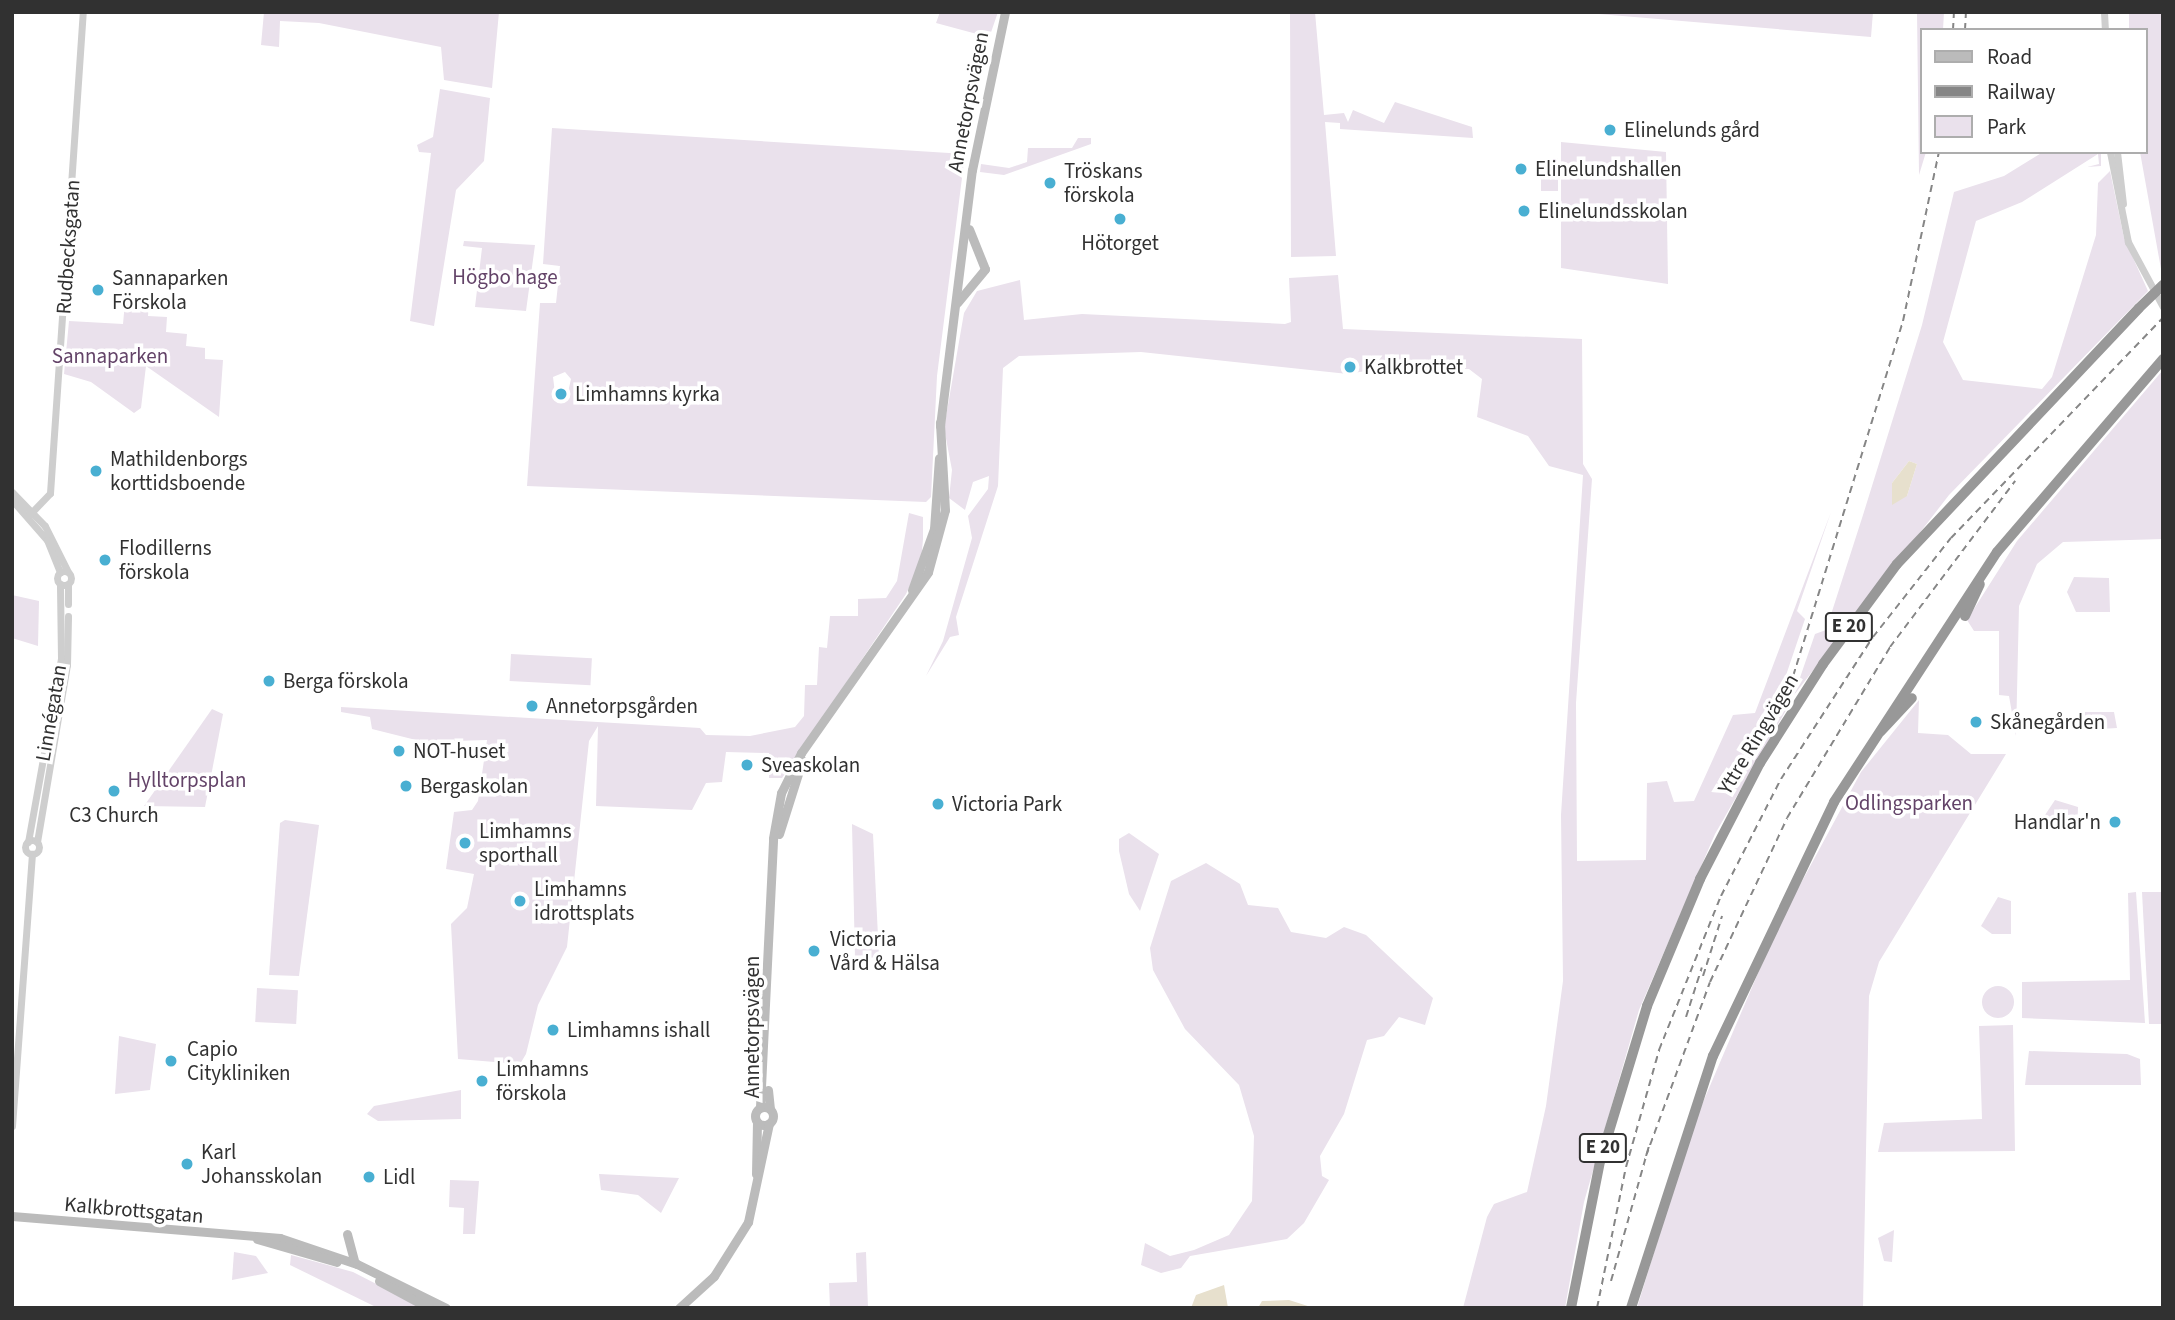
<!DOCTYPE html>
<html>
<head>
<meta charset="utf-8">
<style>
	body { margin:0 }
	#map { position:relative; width:2175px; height:1320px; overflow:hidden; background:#fff; font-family:"Source Sans 3",sans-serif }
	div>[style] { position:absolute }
	.green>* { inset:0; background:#eae1ec; transform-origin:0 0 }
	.round { border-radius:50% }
	.water>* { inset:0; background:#e7e0cd }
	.tertiary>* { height:7px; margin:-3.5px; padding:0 3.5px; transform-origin:3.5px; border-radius:3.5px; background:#cecece }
	.tertiary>.ring { margin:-3.5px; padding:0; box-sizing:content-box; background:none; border:7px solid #cecece; border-radius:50% }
	.secondary>* { height:9px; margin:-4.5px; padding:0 4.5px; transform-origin:4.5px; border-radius:4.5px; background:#bbb }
	.secondary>.ring { margin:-4.5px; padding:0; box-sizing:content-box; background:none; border:9px solid #bbb; border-radius:50% }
	.motorway>* { height:10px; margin:-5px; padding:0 5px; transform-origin:5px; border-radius:5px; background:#989898 }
	.rail>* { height:2px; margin-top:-1px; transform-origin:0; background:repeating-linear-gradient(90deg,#868686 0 7px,transparent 0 12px) }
	.motorway-bridge>* { height:10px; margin:-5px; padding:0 5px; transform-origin:5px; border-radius:5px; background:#989898 }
	.dots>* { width:19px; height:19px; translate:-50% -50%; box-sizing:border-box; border:4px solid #fff; border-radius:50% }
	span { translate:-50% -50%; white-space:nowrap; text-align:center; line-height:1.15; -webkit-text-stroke:7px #fff; paint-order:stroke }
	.shield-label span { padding:2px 5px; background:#fff; border:2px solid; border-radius:5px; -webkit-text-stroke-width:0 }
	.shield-label { font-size:19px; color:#313131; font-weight:700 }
	.street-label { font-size:21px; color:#313131 }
	.poi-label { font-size:21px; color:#313131 }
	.left { translate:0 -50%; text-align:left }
	.right { translate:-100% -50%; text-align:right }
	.park-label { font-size:21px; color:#634368 }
	.frame { position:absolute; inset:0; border:14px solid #313131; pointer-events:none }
	.legend { position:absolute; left:1920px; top:28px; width:228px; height:126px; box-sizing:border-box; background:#fff; border:2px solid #adadad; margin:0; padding:9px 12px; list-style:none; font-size:21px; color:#313131 }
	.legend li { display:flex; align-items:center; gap:14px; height:35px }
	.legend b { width:35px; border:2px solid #adadad }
</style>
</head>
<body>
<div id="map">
	<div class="green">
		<i style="clip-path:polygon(264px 12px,499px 12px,492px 88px,444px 80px,441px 47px,319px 23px,280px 21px,279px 47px,261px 45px)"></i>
		<i style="clip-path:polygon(940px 12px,998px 12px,987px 44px,988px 37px,936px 23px)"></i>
		<i style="clip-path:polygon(1290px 12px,1315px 12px,1324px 115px,1344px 113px,1348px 122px,1353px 110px,1384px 123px,1395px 102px,1472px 127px,1473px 138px,1340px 129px,1340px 123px,1325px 122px,1336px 256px,1291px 257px)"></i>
		<i style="clip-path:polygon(1575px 12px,1873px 12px,1871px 37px)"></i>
		<i style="clip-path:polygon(1917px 12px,1944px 12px,1943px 30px,1921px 30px,1926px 152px,1919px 175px)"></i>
		<i style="clip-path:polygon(2129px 12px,2163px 12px,2161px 269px,2140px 152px,2145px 152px,2145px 30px,2129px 30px)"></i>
		<i style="clip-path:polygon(440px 89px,490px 98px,484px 161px,456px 190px,434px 326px,410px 321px,431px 153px,419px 152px,417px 145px,433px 137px)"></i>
		<i style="clip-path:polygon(evenodd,552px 128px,965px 154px,937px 376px,931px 497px,926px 502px,527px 486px,540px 303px,556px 303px,560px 266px,543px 264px,552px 128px,565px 372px,571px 379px,566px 401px,556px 401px,553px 377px,565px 372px)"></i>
		<i style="clip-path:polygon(1078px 138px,1091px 138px,1091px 144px,1004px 175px,980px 172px,981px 164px,1009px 168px,1027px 162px,1028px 148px,1072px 148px)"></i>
		<i style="clip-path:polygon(1561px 142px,1666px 152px,1668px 284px,1561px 268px)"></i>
		<i style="clip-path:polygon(evenodd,2043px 152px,2101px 152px,2101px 166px,2087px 167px,2099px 164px,2098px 154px,2022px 202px,1976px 221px,1943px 342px,1963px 380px,2042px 389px,2052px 377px,2096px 235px,2098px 183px,2110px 171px,2124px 238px,2148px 291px,1949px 495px,1794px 695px,1815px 634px,1826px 630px,1863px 515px,1922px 325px,1954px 192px,2004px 176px,2043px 152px,1909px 461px,1917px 464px,1907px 496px,1892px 483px,1909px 461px)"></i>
		<i style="left:1541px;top:158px;width:17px;height:33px"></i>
		<i style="clip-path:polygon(464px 241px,535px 245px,526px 311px,475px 307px,482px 248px,463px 246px)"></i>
		<i style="clip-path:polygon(1338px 275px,1343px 329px,1582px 339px,1583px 464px,1592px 479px,1576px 703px,1577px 861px,1646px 860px,1647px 783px,1667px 781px,1674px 802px,1694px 801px,1733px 715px,1755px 713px,1831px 512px,1797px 611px,1805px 619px,1779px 696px,1793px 698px,1715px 834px,1639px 1010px,1584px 1202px,1565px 1308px,1463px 1308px,1487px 1217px,1494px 1204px,1527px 1192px,1546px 1106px,1563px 981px,1561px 815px,1583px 475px,1549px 466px,1528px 436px,1477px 417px,1482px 379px,1469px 369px,1389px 367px,1348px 374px,1141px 352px,1019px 356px,1003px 368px,998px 486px,956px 617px,959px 635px,950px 637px,926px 676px,943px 641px,972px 538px,968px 516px,988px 489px,989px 476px,973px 482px,965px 510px,949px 498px,952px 470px,944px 428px,964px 313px,977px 291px,1020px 280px,1024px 320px,1082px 314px,1285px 324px,1291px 322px,1289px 278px)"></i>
		<i style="clip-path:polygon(125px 302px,149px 303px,148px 316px,167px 317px,166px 332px,187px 334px,186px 346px,205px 348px,205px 359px,223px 360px,219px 417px,146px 366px,141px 408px,134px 413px,91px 382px,64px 374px,69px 321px,123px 324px)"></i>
		<i style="clip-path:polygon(2163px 370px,2163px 539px,2063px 542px,2037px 564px,2019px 606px,2016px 736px,2009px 696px,1999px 695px,1999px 631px,1974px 631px,1967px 620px,2017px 541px)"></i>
		<i style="clip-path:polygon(909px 513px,923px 517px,923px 539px,921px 562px,906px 594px,782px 778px,769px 778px,769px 753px,726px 752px,722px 782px,706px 783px,692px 810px,596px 806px,598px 726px,589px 741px,567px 947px,538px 1005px,526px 1054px,520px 1064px,458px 1059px,451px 924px,467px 908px,474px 874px,446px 869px,454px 812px,472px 810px,478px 801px,487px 740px,424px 742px,372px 729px,370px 717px,341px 712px,341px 707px,700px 728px,706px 735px,750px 736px,795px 727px,804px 716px,805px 685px,817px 685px,819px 647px,827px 648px,830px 616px,858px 616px,858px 599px,886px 598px,897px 581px)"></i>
		<i style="clip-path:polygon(2074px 577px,2109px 578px,2110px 612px,2076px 612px,2067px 592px)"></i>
		<i style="clip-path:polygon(12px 595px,39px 601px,38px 646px,12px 638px)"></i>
		<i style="left:511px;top:654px;width:81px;height:27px;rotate:3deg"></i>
		<i style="clip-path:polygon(1919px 700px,1918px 733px,1948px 735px,1971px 754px,2006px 754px,1879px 962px,1869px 996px,1863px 1308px,1637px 1308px,1692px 1128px,1779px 924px,1861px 772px)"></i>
		<i style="clip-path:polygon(212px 709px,223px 714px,205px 807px,144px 806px)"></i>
		<i style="clip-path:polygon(2077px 712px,2114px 712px,2117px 728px,2084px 730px,2076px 727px)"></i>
		<i style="clip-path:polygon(2055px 800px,2078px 807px,2077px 830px,2035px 830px)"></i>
		<i style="clip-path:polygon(285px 820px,319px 825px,299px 976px,269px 975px,280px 823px)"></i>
		<i style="clip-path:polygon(852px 824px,873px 834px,879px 957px,855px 959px)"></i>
		<i style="clip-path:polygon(1129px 833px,1159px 854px,1140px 911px,1129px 894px,1119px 851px,1119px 839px)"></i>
		<i style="clip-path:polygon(1206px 863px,1240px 884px,1248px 905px,1278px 908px,1291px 932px,1326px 938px,1344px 927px,1366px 935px,1433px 998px,1425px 1025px,1399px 1017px,1384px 1036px,1367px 1040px,1344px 1114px,1320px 1156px,1322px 1176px,1329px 1180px,1304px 1223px,1287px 1239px,1190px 1256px,1181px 1268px,1161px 1273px,1141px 1265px,1145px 1243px,1170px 1256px,1194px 1250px,1229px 1235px,1252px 1201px,1254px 1136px,1239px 1085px,1185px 1029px,1153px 970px,1150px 948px,1171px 881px)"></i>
		<i style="clip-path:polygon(2136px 892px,2145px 1023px,2022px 1018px,2022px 982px,2130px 980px,2128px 893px)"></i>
		<i style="clip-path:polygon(2142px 892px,2163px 892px,2163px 1024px,2149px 1024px)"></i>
		<i style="clip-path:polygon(1998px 897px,2011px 901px,2011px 934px,1992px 934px,1981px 926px)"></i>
		<i class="round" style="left:1982px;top:986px;width:32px;height:32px"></i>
		<i style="left:257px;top:988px;width:41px;height:34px;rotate:3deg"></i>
		<i style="clip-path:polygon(2013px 1025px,2015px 1151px,1878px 1152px,1884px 1123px,1982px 1119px,1979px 1026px)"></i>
		<i style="clip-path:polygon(119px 1036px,156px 1044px,150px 1090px,115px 1094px)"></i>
		<i style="clip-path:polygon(2029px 1051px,2127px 1054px,2140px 1059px,2141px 1085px,2025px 1085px)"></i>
		<i style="clip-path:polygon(461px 1090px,461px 1119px,378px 1121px,367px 1114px,374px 1106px)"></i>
		<i style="clip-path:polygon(599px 1174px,679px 1178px,661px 1213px,638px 1195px,601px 1190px)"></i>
		<i style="clip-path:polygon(450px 1180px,479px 1181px,475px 1234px,463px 1234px,464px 1208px,449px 1207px)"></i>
		<i style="clip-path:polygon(1894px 1230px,1892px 1262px,1884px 1261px,1878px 1238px)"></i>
		<i style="clip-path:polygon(234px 1252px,256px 1256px,268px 1273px,232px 1280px)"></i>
		<i style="clip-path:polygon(866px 1252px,868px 1308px,830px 1308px,829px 1283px,857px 1282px,856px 1253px)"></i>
		<i style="clip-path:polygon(291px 1255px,353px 1272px,423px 1308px,378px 1308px,290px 1265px)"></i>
	</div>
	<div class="water">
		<i style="clip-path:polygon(1909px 461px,1917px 464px,1907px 496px,1892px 505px,1892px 483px)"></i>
		<i style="clip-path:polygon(1224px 1285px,1228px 1308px,1191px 1308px,1196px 1295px)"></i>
		<i style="clip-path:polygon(1289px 1300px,1314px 1308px,1258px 1308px,1262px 1301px)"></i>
	</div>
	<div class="tertiary">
		<i style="left:2104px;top:12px;width:18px;rotate:87deg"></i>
		<i style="left:2110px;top:152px;width:92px;rotate:78.7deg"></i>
		<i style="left:2128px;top:242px;width:74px;rotate:61.7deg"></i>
		<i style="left:2117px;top:152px;width:52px;rotate:83.4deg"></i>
		<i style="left:12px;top:492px;width:47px;rotate:45.9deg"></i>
		<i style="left:45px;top:526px;width:51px;rotate:63.4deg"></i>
		<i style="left:12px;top:500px;width:53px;rotate:48.8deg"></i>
		<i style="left:47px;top:540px;width:35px;rotate:68deg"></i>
		<i style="left:29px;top:515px;width:30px;rotate:-46deg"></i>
		<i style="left:50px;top:493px;width:482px;rotate:-86.1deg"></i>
		<i class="ring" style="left:57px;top:571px;width:7px;height:7px"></i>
		<i style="left:68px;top:584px;width:20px;rotate:90deg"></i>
		<i class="ring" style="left:25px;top:840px;width:7px;height:7px"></i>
		<i style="left:28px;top:842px;width:187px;rotate:-79.8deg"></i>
		<i style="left:61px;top:658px;width:74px;rotate:-90.8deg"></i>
		<i style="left:37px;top:842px;width:180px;rotate:-80.4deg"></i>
		<i style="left:67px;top:665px;width:49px;rotate:-88.8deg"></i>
		<i style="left:12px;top:1126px;width:273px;rotate:-85.8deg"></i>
	</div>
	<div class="secondary">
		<i style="left:957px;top:303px;width:44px;rotate:-50.5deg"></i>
		<i style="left:985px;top:269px;width:43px;rotate:-111.8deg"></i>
		<i style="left:940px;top:426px;width:258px;rotate:-82.9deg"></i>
		<i style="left:972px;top:170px;width:161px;rotate:-78.2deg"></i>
		<i style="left:912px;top:590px;width:65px;rotate:-70.2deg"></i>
		<i style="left:934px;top:529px;width:71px;rotate:-86deg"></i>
		<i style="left:779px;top:834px;width:77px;rotate:-72.5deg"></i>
		<i style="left:768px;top:1090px;width:19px;rotate:84deg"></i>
		<i class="ring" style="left:755px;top:1107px;width:9px;height:9px"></i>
		<i style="left:760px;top:1107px;width:269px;rotate:-87.2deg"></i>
		<i style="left:773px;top:838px;width:46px;rotate:-79.9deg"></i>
		<i style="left:781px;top:793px;width:45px;rotate:-63.4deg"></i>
		<i style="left:801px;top:753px;width:221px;rotate:-54.9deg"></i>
		<i style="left:928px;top:572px;width:64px;rotate:-74.7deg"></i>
		<i style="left:945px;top:510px;width:88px;rotate:-93.3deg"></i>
		<i style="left:756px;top:1174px;width:52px;rotate:-88.9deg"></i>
		<i style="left:12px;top:1216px;width:269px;rotate:4.7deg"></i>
		<i style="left:280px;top:1238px;width:81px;rotate:18.7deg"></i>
		<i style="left:357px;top:1264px;width:99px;rotate:26.3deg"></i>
		<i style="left:347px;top:1234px;width:28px;rotate:75deg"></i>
		<i style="left:257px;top:1239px;width:83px;rotate:16deg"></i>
		<i style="left:379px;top:1281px;width:57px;rotate:28.4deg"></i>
		<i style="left:679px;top:1308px;width:47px;rotate:-42.4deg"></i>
		<i style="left:714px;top:1276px;width:64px;rotate:-57.8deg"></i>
		<i style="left:748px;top:1222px;width:101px;rotate:-78deg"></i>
	</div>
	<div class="motorway">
		<i style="left:1965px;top:616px;width:35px;rotate:-65deg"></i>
		<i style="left:1881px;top:731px;width:45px;rotate:-46.8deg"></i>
		<i style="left:1571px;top:1308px;width:150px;rotate:-78.8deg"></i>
		<i style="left:1600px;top:1161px;width:162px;rotate:-73.1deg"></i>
		<i style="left:1647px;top:1006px;width:138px;rotate:-67.3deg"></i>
		<i style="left:1700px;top:879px;width:131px;rotate:-62.7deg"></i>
		<i style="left:1760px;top:763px;width:117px;rotate:-57.5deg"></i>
		<i style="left:1823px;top:664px;width:124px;rotate:-53.5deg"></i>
		<i style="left:1897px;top:564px;width:352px;rotate:-46.6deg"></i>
		<i style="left:1631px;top:1308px;width:265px;rotate:-72deg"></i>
		<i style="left:1713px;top:1056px;width:281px;rotate:-64.5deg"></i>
		<i style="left:1834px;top:802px;width:298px;rotate:-56.9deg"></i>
		<i style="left:1997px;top:552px;width:255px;rotate:-49.3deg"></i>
	</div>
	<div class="rail">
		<i style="left:1953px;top:30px;width:18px;rotate:-87deg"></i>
		<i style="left:1965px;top:30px;width:18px;rotate:-87deg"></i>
		<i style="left:1786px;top:699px;width:396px;rotate:-72.8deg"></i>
		<i style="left:1903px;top:321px;width:173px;rotate:-78deg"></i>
		<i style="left:1703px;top:976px;width:63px;rotate:-72.4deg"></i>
		<i style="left:1686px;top:1017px;width:52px;rotate:-72.3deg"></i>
		<i style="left:1646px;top:1156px;width:185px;rotate:-69.8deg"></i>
		<i style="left:1710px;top:982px;width:181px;rotate:-64.8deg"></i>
		<i style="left:1787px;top:818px;width:200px;rotate:-58.9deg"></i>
		<i style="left:1890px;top:647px;width:208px;rotate:-53deg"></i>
		<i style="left:1611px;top:1281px;width:140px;rotate:-74.3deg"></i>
		<i style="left:1597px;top:1308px;width:144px;rotate:-78.4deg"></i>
		<i style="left:1626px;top:1167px;width:122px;rotate:-74.2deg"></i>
		<i style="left:1659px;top:1050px;width:166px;rotate:-68.1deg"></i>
		<i style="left:1721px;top:896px;width:131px;rotate:-62.9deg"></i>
		<i style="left:1781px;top:779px;width:169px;rotate:-57.1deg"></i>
		<i style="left:1873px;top:637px;width:126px;rotate:-51.8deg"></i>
		<i style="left:1951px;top:538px;width:306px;rotate:-46.1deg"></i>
	</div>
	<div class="motorway-bridge">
		<i style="left:2139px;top:308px;width:33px;rotate:-44deg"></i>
	</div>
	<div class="dots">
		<i style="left:1610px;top:130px;background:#49afd2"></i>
		<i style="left:1521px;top:169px;background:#49afd2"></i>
		<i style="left:1050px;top:183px;background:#49afd2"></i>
		<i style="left:1524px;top:211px;background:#49afd2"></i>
		<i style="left:1120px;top:219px;background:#49afd2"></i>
		<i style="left:98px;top:290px;background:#49afd2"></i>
		<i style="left:1350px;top:367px;background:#49afd2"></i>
		<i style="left:561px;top:394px;background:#49afd2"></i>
		<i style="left:96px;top:471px;background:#49afd2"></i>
		<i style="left:105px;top:560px;background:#49afd2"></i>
		<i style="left:269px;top:681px;background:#49afd2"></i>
		<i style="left:532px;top:706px;background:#49afd2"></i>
		<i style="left:1976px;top:722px;background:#49afd2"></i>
		<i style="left:399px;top:751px;background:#49afd2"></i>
		<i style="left:747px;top:765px;background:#49afd2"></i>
		<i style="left:406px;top:786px;background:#49afd2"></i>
		<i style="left:114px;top:791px;background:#49afd2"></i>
		<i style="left:938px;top:804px;background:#49afd2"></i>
		<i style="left:2115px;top:822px;background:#49afd2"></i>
		<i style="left:465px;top:843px;background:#49afd2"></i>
		<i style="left:520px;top:901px;background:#49afd2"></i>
		<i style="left:814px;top:951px;background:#49afd2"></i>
		<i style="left:553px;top:1030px;background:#49afd2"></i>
		<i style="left:171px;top:1061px;background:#49afd2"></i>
		<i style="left:482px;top:1081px;background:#49afd2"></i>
		<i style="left:187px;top:1164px;background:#49afd2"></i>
		<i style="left:369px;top:1177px;background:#49afd2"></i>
	</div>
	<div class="shield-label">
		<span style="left:1849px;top:627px">E 20</span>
		<span style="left:1603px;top:1148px">E 20</span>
	</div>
	<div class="street-label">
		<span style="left:968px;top:102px;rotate:-79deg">Annetorpsvägen</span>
		<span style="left:68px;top:247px;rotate:-86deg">Rudbecksgatan</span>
		<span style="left:51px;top:713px;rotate:-80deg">Linnégatan</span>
		<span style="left:1758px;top:734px;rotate:-59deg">Yttre Ringvägen</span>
		<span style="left:752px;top:1027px;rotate:-90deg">Annetorpsvägen</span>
		<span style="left:134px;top:1210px;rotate:5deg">Kalkbrottsgatan</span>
	</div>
	<div class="poi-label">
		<span class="left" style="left:1624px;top:130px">Elinelunds gård</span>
		<span class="left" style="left:1535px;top:169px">Elinelundshallen</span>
		<span class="left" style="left:1064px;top:183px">Tröskans<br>förskola</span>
		<span class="left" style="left:1538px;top:211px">Elinelundsskolan</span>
		<span style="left:1120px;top:243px">Hötorget</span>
		<span class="left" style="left:112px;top:290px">Sannaparken<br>Förskola</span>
		<span class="left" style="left:1364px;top:367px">Kalkbrottet</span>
		<span class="left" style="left:575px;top:394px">Limhamns kyrka</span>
		<span class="left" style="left:110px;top:471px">Mathildenborgs<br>korttidsboende</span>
		<span class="left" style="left:119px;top:560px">Flodillerns<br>förskola</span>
		<span class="left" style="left:283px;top:681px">Berga förskola</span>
		<span class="left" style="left:546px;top:706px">Annetorpsgården</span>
		<span class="left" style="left:1990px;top:722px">Skånegården</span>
		<span class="left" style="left:413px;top:751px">NOT-huset</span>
		<span class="left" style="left:761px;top:765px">Sveaskolan</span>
		<span class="left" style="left:420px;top:786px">Bergaskolan</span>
		<span class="left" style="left:952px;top:804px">Victoria Park</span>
		<span style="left:114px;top:815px">C3 Church</span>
		<span class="right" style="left:2101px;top:822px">Handlar'n</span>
		<span class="left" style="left:479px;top:843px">Limhamns<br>sporthall</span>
		<span class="left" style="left:534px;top:901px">Limhamns<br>idrottsplats</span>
		<span class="left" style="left:830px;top:951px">Victoria<br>Vård &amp; Hälsa</span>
		<span class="left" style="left:567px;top:1030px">Limhamns ishall</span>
		<span class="left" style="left:187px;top:1061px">Capio<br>Citykliniken</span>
		<span class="left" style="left:496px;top:1081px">Limhamns<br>förskola</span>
		<span class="left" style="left:201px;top:1164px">Karl<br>Johansskolan</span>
		<span class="left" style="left:383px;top:1177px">Lidl</span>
	</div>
	<div class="park-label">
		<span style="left:505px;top:277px">Högbo hage</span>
		<span style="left:110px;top:356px">Sannaparken</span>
		<span style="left:187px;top:780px">Hylltorpsplan</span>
		<span style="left:1909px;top:803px">Odlingsparken</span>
	</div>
	<div class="frame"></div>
	<ul class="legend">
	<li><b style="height:9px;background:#bbb"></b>Road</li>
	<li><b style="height:9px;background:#868686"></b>Railway</li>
	<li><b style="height:19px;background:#eae1ec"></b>Park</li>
	</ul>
</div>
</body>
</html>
